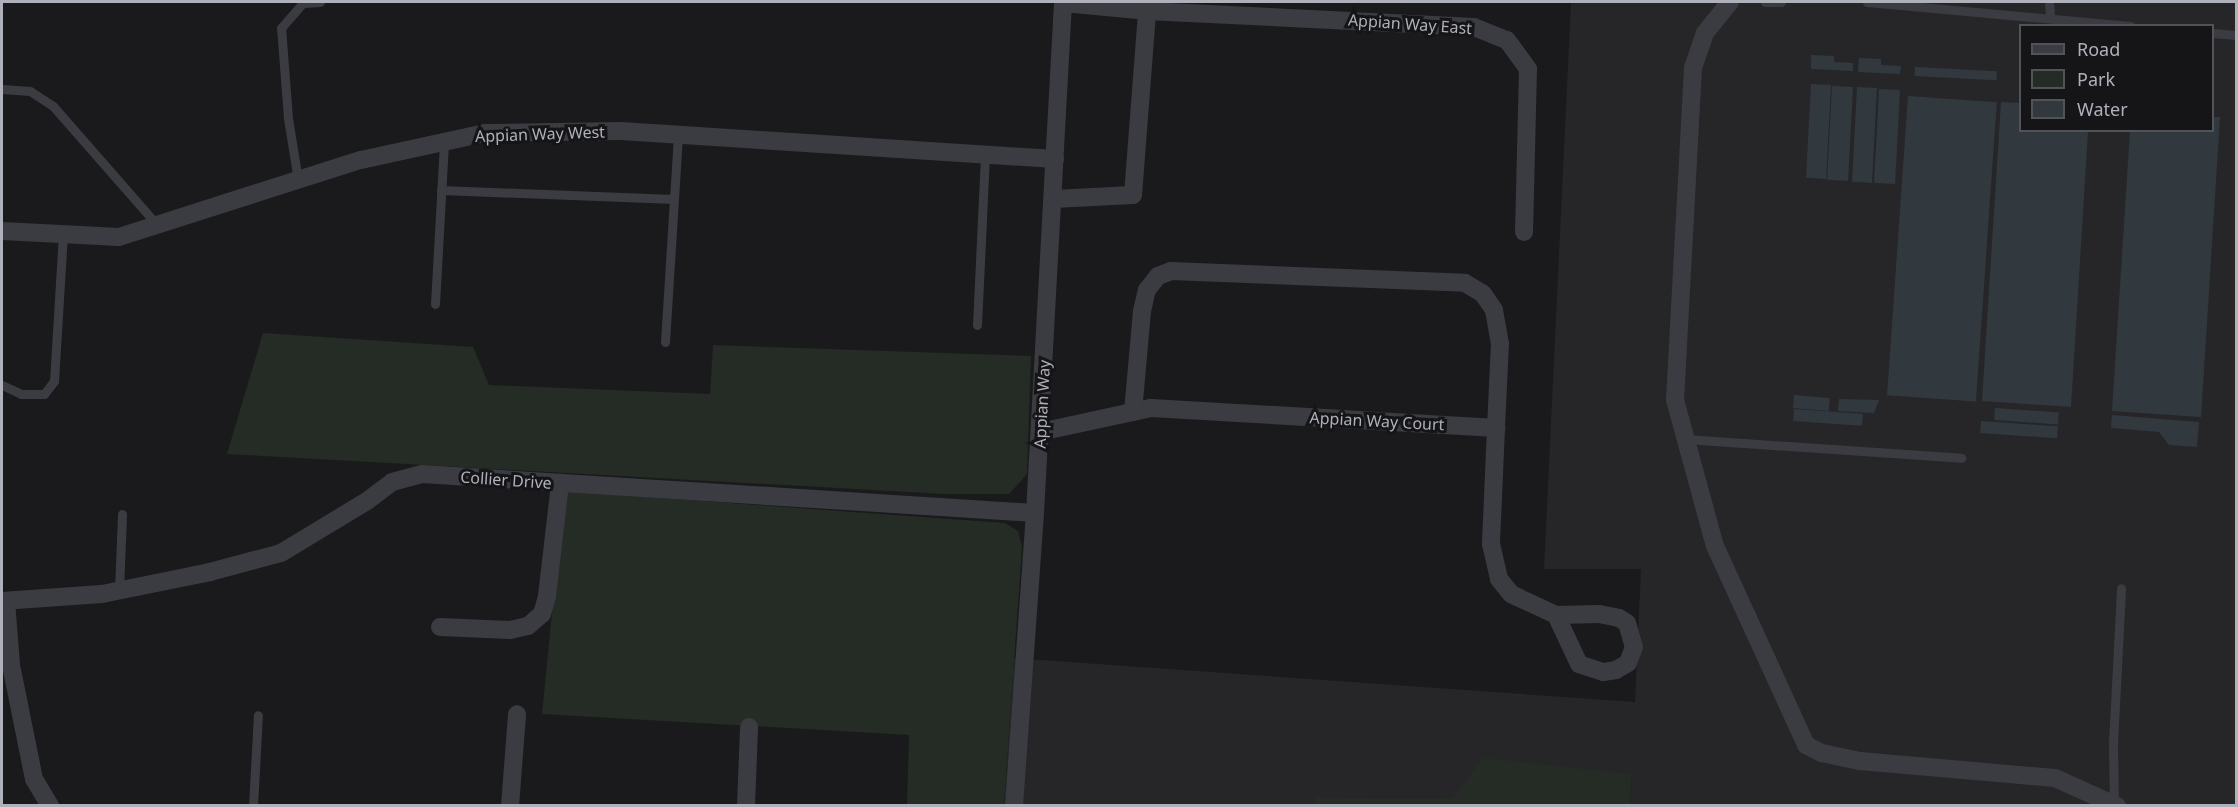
<!DOCTYPE html>
<html>
<head>
<meta charset="utf-8">
<style>
	body { margin:0 }
	#map { position:relative; width:2238px; height:807px; overflow:hidden; background:#1a1a1c; font-family:"Noto Sans",sans-serif }
	div>[style] { position:absolute }
	.built>* { inset:0; background:#262629 }
	.green>* { inset:0; background:#242c25 }
	.water>* { inset:0; background:#31393f; transform-origin:0 0 }
	.lane>* { height:9px; margin:-4.5px; padding:0 4.5px; transform-origin:4.5px; border-radius:4.5px; background:#3b3c41 }
	.street>* { height:18px; margin:-9px; padding:0 9px; transform-origin:9px; border-radius:9px; background:#3b3c41 }
	span { translate:-50% -50%; white-space:nowrap; text-align:center; line-height:1.15; -webkit-text-stroke:6px #151517; paint-order:stroke }
	.street-label { font-size:16px; color:#aeb1ba }
	.frame { position:absolute; inset:0; border:3px solid #aeb1ba; pointer-events:none }
	.legend { position:absolute; left:2019px; top:24px; width:195px; height:108px; box-sizing:border-box; background:#151517; border:2px solid #525358; margin:0; padding:8px 10px; list-style:none; font-size:18px; color:#aeb1ba }
	.legend li { display:flex; align-items:center; gap:12px; height:30px }
	.legend b { width:30px; border:2px solid #525358 }
</style>
</head>
<body>
<div id="map">
	<div class="built">
		<i style="clip-path:polygon(evenodd,1571px 2px,2236px 2px,2236px 805px,1630px 805px,1632px 775px,1453px 798px,1315px 797px,1315px 806px,1004px 806px,1014px 658px,1635px 702px,1641px 569px,1544px 569px,1571px 2px,2020px 26px,2212px 26px,2212px 130px,2020px 130px,2020px 26px)"></i>
	</div>
	<div class="green">
		<i style="clip-path:polygon(263px 333px,473px 347px,489px 385px,710px 394px,713px 345px,1031px 356px,1027px 474px,1009px 494px,944px 494px,227px 454px)"></i>
		<i style="clip-path:polygon(564px 491px,1005px 523px,1018px 531px,1022px 547px,1004px 805px,907px 805px,909px 735px,542px 714px)"></i>
		<i style="clip-path:polygon(1483px 758px,1632px 774px,1630px 805px,1315px 805px,1315px 797px,1453px 798px)"></i>
	</div>
	<div class="water">
		<i style="clip-path:polygon(1811px 55px,1834px 56px,1834px 62px,1853px 63px,1853px 71px,1811px 69px)"></i>
		<i style="clip-path:polygon(1859px 58px,1881px 59px,1881px 65px,1901px 66px,1900px 74px,1858px 72px)"></i>
		<i style="left:1915px;top:67px;width:82px;height:9px;rotate:3deg"></i>
		<i style="left:1811px;top:84px;width:20px;height:94px;rotate:3deg"></i>
		<i style="left:1832px;top:86px;width:21px;height:94px;rotate:3deg"></i>
		<i style="left:1857px;top:87px;width:20px;height:95px;rotate:3deg"></i>
		<i style="left:1879px;top:89px;width:21px;height:94px;rotate:3deg"></i>
		<i style="left:1908px;top:96px;width:89px;height:300px;rotate:4deg"></i>
		<i style="clip-path:polygon(2001px 102px,2020px 103px,2020px 130px,2088px 131px,2071px 407px,1982px 401px)"></i>
		<i style="clip-path:polygon(2213px 117px,2220px 117px,2201px 417px,2112px 411px,2130px 131px,2212px 130px)"></i>
		<i style="left:1794px;top:395px;width:36px;height:13px;rotate:5deg"></i>
		<i style="clip-path:polygon(1839px 399px,1879px 400px,1874px 413px,1838px 411px)"></i>
		<i style="left:1995px;top:408px;width:64px;height:12px;rotate:4deg"></i>
		<i style="left:1794px;top:409px;width:69px;height:12px;rotate:4deg"></i>
		<i style="clip-path:polygon(2112px 415px,2199px 422px,2197px 447px,2169px 445px,2159px 432px,2111px 428px)"></i>
		<i style="left:1981px;top:421px;width:77px;height:12px;rotate:4deg"></i>
	</div>
	<div class="lane">
		<i style="left:1765px;top:2px;width:16px"></i>
		<i style="left:1867px;top:2px;width:265px;rotate:5.2deg"></i>
		<i style="left:2049px;top:2px;width:16px;rotate:86deg"></i>
		<i style="left:2212px;top:33px;width:24px;rotate:5deg"></i>
		<i style="left:2px;top:89px;width:28px;rotate:4deg"></i>
		<i style="left:30px;top:91px;width:27px;rotate:33deg"></i>
		<i style="left:53px;top:106px;width:159px;rotate:48.8deg"></i>
		<i style="left:298px;top:180px;width:63px;rotate:-99.2deg"></i>
		<i style="left:288px;top:118px;width:90px;rotate:-94.4deg"></i>
		<i style="left:281px;top:28px;width:33px;rotate:-49deg"></i>
		<i style="left:303px;top:3px;width:17px;rotate:-3deg"></i>
		<i style="left:441px;top:190px;width:233px;rotate:2.2deg"></i>
		<i style="left:435px;top:304px;width:162px;rotate:-86.8deg"></i>
		<i style="left:977px;top:325px;width:171px;rotate:-87.3deg"></i>
		<i style="left:665px;top:342px;width:208px;rotate:-86.4deg"></i>
		<i style="left:2px;top:385px;width:21px;rotate:25deg"></i>
		<i style="left:21px;top:394px;width:23px"></i>
		<i style="left:44px;top:394px;width:16px;rotate:-52deg"></i>
		<i style="left:54px;top:381px;width:147px;rotate:-86.5deg"></i>
		<i style="left:1685px;top:439px;width:277px;rotate:3.9deg"></i>
		<i style="left:119px;top:590px;width:76px;rotate:-87.7deg"></i>
		<i style="left:2114px;top:803px;width:60px;rotate:-91deg"></i>
		<i style="left:2113px;top:743px;width:155px;rotate:-87deg"></i>
		<i style="left:253px;top:806px;width:91px;rotate:-86.9deg"></i>
	</div>
	<div class="street">
		<i style="left:1730px;top:2px;width:40px;rotate:129deg"></i>
		<i style="left:1705px;top:33px;width:37px;rotate:109deg"></i>
		<i style="left:1693px;top:68px;width:332px;rotate:93.1deg"></i>
		<i style="left:1675px;top:400px;width:151px;rotate:74.7deg"></i>
		<i style="left:1715px;top:546px;width:219px;rotate:65.4deg"></i>
		<i style="left:1806px;top:745px;width:18px;rotate:27deg"></i>
		<i style="left:1822px;top:753px;width:39px;rotate:12deg"></i>
		<i style="left:1860px;top:761px;width:196px;rotate:5deg"></i>
		<i style="left:2055px;top:778px;width:68px;rotate:24.3deg"></i>
		<i style="left:1063px;top:3px;width:84px;rotate:5.4deg"></i>
		<i style="left:1147px;top:11px;width:327px;rotate:2.8deg"></i>
		<i style="left:1474px;top:27px;width:35px;rotate:22deg"></i>
		<i style="left:1507px;top:40px;width:36px;rotate:54deg"></i>
		<i style="left:1528px;top:69px;width:163px;rotate:91.4deg"></i>
		<i style="left:1054px;top:199px;width:79px;rotate:-2.9deg"></i>
		<i style="left:1133px;top:195px;width:185px;rotate:-85.6deg"></i>
		<i style="left:2px;top:231px;width:117px;rotate:2.9deg"></i>
		<i style="left:119px;top:237px;width:254px;rotate:-17.7deg"></i>
		<i style="left:361px;top:160px;width:127px;rotate:-12.3deg"></i>
		<i style="left:485px;top:133px;width:136px;rotate:-0.8deg"></i>
		<i style="left:621px;top:131px;width:435px;rotate:3.7deg"></i>
		<i style="left:1133px;top:412px;width:101px;rotate:-84.9deg"></i>
		<i style="left:1142px;top:311px;width:22px;rotate:-77deg"></i>
		<i style="left:1147px;top:290px;width:18px;rotate:-52deg"></i>
		<i style="left:1158px;top:276px;width:14px;rotate:-21deg"></i>
		<i style="left:1171px;top:271px;width:294px;rotate:2.3deg"></i>
		<i style="left:1465px;top:283px;width:21px;rotate:31deg"></i>
		<i style="left:1483px;top:294px;width:19px;rotate:55deg"></i>
		<i style="left:1494px;top:310px;width:34px;rotate:80deg"></i>
		<i style="left:1500px;top:343px;width:85px;rotate:92.7deg"></i>
		<i style="left:1040px;top:432px;width:114px;rotate:-12.2deg"></i>
		<i style="left:1151px;top:408px;width:346px;rotate:3.3deg"></i>
		<i style="left:1496px;top:428px;width:116px;rotate:92.5deg"></i>
		<i style="left:1491px;top:544px;width:36px;rotate:77deg"></i>
		<i style="left:1499px;top:579px;width:19px;rotate:51deg"></i>
		<i style="left:1511px;top:594px;width:50px;rotate:25deg"></i>
		<i style="left:1556px;top:615px;width:43px;rotate:-1.3deg"></i>
		<i style="left:1599px;top:614px;width:20px;rotate:11deg"></i>
		<i style="left:1619px;top:618px;width:9px;rotate:32deg"></i>
		<i style="left:1627px;top:623px;width:25px;rotate:74deg"></i>
		<i style="left:1634px;top:647px;width:17px;rotate:111deg"></i>
		<i style="left:1628px;top:663px;width:14px;rotate:150deg"></i>
		<i style="left:1616px;top:670px;width:13px;rotate:171deg"></i>
		<i style="left:1603px;top:672px;width:25px;rotate:-162deg"></i>
		<i style="left:1579px;top:664px;width:54px;rotate:-115.1deg"></i>
		<i style="left:2px;top:601px;width:100px;rotate:-4deg"></i>
		<i style="left:102px;top:594px;width:110px;rotate:-11.5deg"></i>
		<i style="left:210px;top:572px;width:73px;rotate:-15deg"></i>
		<i style="left:281px;top:553px;width:100px;rotate:-31.2deg"></i>
		<i style="left:367px;top:501px;width:31px;rotate:-37deg"></i>
		<i style="left:392px;top:482px;width:31px;rotate:-15deg"></i>
		<i style="left:422px;top:474px;width:614px;rotate:3.64deg"></i>
		<i style="left:6px;top:601px;width:64px;rotate:85.5deg"></i>
		<i style="left:11px;top:665px;width:116px;rotate:78.6deg"></i>
		<i style="left:34px;top:779px;width:31px;rotate:59deg"></i>
		<i style="left:440px;top:627px;width:70px;rotate:2.5deg"></i>
		<i style="left:510px;top:630px;width:18px;rotate:-13deg"></i>
		<i style="left:528px;top:626px;width:18px;rotate:-41deg"></i>
		<i style="left:542px;top:614px;width:19px;rotate:-74deg"></i>
		<i style="left:547px;top:596px;width:114px;rotate:-83.4deg"></i>
		<i style="left:510px;top:806px;width:92px;rotate:-85.6deg"></i>
		<i style="left:746px;top:806px;width:79px;rotate:-87.8deg"></i>
		<i style="left:1014px;top:806px;width:294px;rotate:-85.9deg"></i>
		<i style="left:1035px;top:513px;width:512px;rotate:-86.86deg"></i>
	</div>
	<div class="street-label">
		<span style="left:1410px;top:24px;rotate:4deg">Appian Way East</span>
		<span style="left:540px;top:134px;rotate:-2deg">Appian Way West</span>
		<span style="left:1042px;top:404px;rotate:-87deg">Appian Way</span>
		<span style="left:1377px;top:421px;rotate:3deg">Appian Way Court</span>
		<span style="left:506px;top:480px;rotate:4deg">Collier Drive</span>
	</div>
	<div class="frame"></div>
	<ul class="legend">
	<li><b style="height:8px;background:#3b3c41"></b>Road</li>
	<li><b style="height:16px;background:#242c25"></b>Park</li>
	<li><b style="height:16px;background:#31393f"></b>Water</li>
	</ul>
</div>
</body>
</html>
